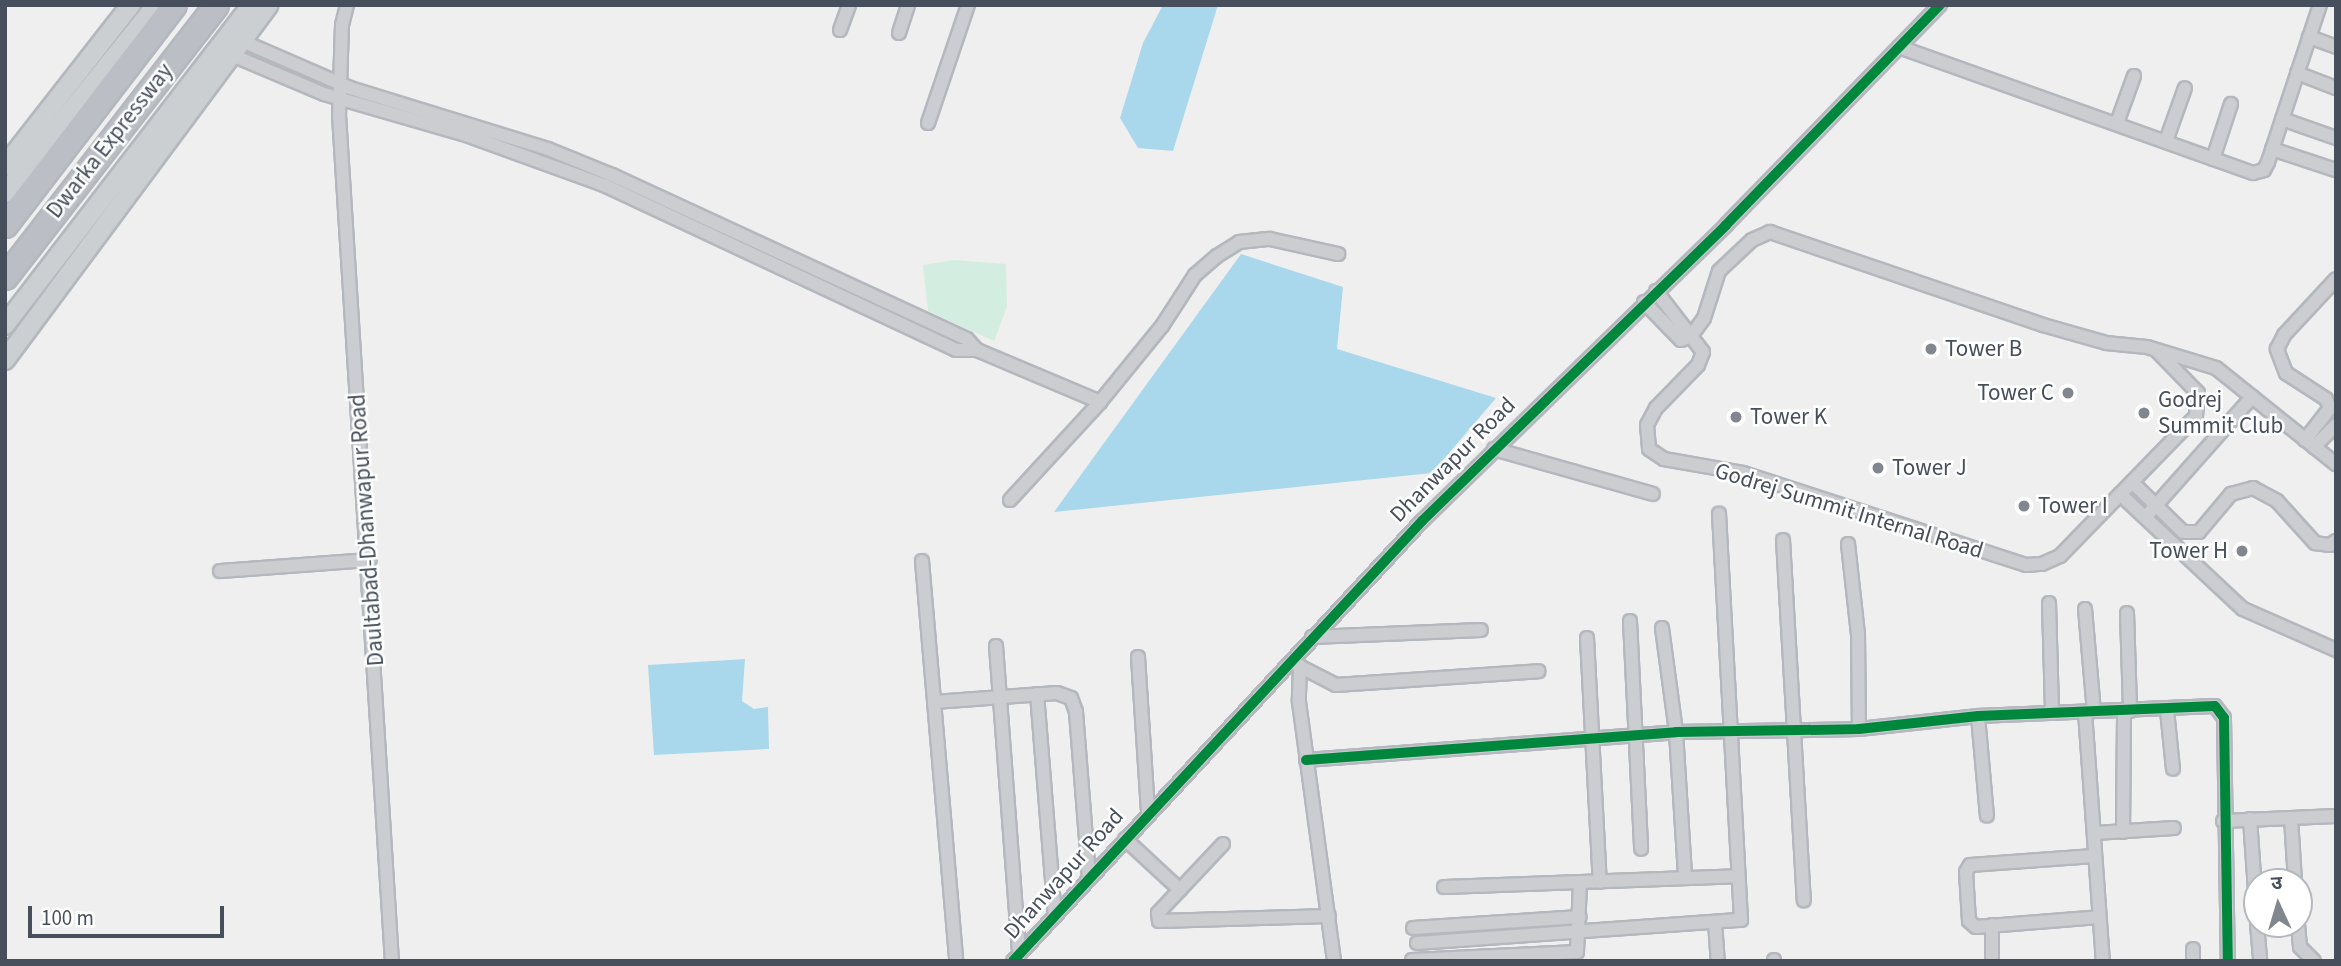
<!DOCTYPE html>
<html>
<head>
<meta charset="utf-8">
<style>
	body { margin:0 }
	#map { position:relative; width:2341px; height:966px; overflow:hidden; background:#f0efef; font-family:"Source Sans 3","Noto Sans Devanagari",sans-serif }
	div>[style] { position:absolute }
	.green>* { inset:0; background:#d3eee0 }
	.water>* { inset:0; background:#a9d8ec }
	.roads { filter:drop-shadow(2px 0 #b4b8be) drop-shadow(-2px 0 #b4b8be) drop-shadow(0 2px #b4b8be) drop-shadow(0 -2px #b4b8be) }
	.street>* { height:12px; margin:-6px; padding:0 6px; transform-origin:6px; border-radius:6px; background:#cbcdd0 }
	.secondary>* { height:18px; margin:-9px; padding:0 9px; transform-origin:9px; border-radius:9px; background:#cccfd1 }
	.highway>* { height:23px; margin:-11.5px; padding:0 11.5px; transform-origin:11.5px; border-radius:11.5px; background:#bbbfc5 }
	.cycleway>* { height:10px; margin:-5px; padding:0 5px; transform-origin:5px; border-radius:5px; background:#00873e }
	.dots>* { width:19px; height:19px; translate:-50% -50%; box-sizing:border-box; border:4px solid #fff; border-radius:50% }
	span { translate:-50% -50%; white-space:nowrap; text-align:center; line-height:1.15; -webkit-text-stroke:5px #fff; paint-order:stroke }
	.street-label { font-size:23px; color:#464f5b }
	.poi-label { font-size:23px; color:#464f5b }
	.left { translate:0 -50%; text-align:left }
	.right { translate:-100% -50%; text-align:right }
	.frame { position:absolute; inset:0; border:7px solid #464f5b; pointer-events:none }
	.north { position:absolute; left:2243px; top:868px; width:70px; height:70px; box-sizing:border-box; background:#fff; border:2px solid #b5b9bd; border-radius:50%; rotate:356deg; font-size:19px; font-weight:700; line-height:28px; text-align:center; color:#464f5b }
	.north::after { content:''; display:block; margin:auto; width:24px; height:32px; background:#82878f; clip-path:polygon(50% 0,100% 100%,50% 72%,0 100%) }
	.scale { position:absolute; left:28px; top:906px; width:196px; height:32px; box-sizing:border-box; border:4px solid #464f5b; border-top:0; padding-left:9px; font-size:21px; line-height:24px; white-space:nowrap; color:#464f5b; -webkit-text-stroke:5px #fff; paint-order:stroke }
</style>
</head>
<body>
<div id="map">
	<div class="green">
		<i style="clip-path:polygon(955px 260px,1006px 264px,1007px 307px,994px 341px,928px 311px,923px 265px)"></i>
	</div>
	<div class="water">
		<i style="clip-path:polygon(1163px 5px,1218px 5px,1173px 151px,1138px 148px,1120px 118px,1143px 43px)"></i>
		<i style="clip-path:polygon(1241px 254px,1343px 287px,1337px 349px,1496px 398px,1432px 473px,1054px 512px)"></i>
		<i style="clip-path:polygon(745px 659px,742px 701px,754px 709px,768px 707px,769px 749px,654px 755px,648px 665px)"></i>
	</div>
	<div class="roads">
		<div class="street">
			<i style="left:347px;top:5px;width:21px;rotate:104deg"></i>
			<i style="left:342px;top:25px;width:90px;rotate:91.9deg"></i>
			<i style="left:339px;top:115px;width:848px;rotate:86.42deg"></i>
			<i style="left:840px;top:30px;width:27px;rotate:-70deg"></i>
			<i style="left:899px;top:33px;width:29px;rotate:-72deg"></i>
			<i style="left:2309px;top:37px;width:29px;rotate:20deg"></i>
			<i style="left:242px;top:41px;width:118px;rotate:23.5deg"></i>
			<i style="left:350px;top:88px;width:207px;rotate:17.1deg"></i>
			<i style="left:548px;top:149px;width:69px;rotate:22.1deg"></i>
			<i style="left:612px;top:175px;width:391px;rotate:24.8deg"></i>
			<i style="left:967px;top:339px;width:15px;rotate:48deg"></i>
			<i style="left:1899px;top:47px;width:376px;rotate:19.6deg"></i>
			<i style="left:2253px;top:173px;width:11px;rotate:-15deg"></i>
			<i style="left:2264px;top:170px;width:9px;rotate:-63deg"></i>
			<i style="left:2268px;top:162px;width:165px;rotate:-71.7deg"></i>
			<i style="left:232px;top:55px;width:100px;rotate:23deg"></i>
			<i style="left:324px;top:94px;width:145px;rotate:16.1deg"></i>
			<i style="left:463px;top:134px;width:150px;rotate:19.9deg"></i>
			<i style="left:604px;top:185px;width:389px;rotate:25.1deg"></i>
			<i style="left:956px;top:350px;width:21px"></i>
			<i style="left:977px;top:350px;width:134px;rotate:22.9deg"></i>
			<i style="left:2297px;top:73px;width:42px;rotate:21deg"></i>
			<i style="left:2282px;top:119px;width:57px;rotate:19.4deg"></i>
			<i style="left:928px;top:123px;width:125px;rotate:-71.3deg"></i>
			<i style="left:2117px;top:123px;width:50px;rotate:-70.1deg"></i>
			<i style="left:2166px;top:141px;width:56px;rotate:-70.3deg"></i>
			<i style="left:2272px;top:149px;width:67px;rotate:18.2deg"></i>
			<i style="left:2213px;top:159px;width:58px;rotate:-71.9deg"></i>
			<i style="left:1656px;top:291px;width:77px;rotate:52.4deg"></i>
			<i style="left:1703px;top:352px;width:14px;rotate:111deg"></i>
			<i style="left:1698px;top:365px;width:60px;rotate:134.3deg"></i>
			<i style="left:1656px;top:408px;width:19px;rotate:118deg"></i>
			<i style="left:1647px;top:425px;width:24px;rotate:85deg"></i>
			<i style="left:1649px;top:449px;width:18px;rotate:34deg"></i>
			<i style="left:1664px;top:459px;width:80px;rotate:10deg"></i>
			<i style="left:1743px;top:473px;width:298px;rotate:18deg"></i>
			<i style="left:2026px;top:565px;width:16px;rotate:-4deg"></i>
			<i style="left:2042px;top:564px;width:20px;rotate:-24deg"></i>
			<i style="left:2060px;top:556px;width:195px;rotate:-45.8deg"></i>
			<i style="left:2196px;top:416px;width:23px;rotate:-85deg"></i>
			<i style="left:2198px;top:393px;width:60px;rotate:-134.3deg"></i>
			<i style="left:1644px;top:302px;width:53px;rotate:45.8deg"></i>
			<i style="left:1681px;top:340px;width:11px;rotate:-22deg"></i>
			<i style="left:1691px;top:336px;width:22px;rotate:-54deg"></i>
			<i style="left:1704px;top:318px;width:49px;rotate:-72.3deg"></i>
			<i style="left:1719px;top:271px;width:45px;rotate:-43.2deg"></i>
			<i style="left:1752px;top:240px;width:20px;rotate:-24deg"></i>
			<i style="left:1770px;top:232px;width:288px;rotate:18.8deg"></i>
			<i style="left:2043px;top:325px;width:66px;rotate:15.9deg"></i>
			<i style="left:2106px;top:343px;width:41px;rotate:5.6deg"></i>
			<i style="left:2147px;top:347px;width:72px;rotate:16.9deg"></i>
			<i style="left:2216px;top:368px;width:154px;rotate:38.7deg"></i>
			<i style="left:2305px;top:440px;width:41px;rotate:-52deg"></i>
			<i style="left:2330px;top:408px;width:10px;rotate:-114deg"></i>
			<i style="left:2326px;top:399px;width:48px;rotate:-147deg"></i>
			<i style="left:2286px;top:373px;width:26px;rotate:-111deg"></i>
			<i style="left:2277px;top:349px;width:16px;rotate:-63deg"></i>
			<i style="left:2284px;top:335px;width:76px;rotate:-47.1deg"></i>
			<i style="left:2314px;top:447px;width:31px;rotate:-45deg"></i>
			<i style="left:1494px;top:449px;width:165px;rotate:15.8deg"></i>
			<i style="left:2132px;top:482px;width:71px;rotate:44.4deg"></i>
			<i style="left:2183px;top:532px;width:16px"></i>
			<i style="left:2199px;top:532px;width:50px;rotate:-49.9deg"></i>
			<i style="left:2231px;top:494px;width:23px;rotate:-15deg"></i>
			<i style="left:2253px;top:488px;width:27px;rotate:28deg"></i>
			<i style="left:2277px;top:501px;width:57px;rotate:47.9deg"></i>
			<i style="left:2315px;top:543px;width:15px;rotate:8deg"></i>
			<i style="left:2330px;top:545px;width:7px;rotate:-34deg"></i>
			<i style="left:2120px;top:494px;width:168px;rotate:43.1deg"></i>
			<i style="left:2243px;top:609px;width:102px;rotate:23.8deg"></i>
			<i style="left:1010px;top:500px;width:133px;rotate:-47.4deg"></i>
			<i style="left:1100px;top:402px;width:98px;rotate:-50.8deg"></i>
			<i style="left:1162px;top:326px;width:61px;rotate:-57.1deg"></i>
			<i style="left:1195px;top:275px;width:29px;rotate:-41deg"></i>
			<i style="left:1217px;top:256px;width:26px;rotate:-32deg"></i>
			<i style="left:1239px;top:242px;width:31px;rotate:-6deg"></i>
			<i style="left:1270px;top:239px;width:70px;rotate:12.4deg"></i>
			<i style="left:2150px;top:512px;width:154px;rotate:-48.4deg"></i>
			<i style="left:1783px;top:540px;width:361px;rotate:86.7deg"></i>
			<i style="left:1848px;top:544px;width:91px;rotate:83.7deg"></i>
			<i style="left:1858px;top:634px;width:95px;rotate:89.4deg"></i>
			<i style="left:922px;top:561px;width:401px;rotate:85.1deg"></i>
			<i style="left:220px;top:571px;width:150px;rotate:-4.2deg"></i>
			<i style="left:2049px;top:603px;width:110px;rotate:88.4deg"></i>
			<i style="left:2085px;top:609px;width:102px;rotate:85deg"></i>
			<i style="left:2127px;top:613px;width:98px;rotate:88.2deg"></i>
			<i style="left:1630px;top:621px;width:228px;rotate:87.2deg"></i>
			<i style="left:1662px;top:628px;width:105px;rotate:82.3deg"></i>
			<i style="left:1676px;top:732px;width:145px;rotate:86.4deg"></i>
			<i style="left:1312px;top:637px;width:169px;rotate:-2.4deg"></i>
			<i style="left:1587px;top:638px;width:244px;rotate:87deg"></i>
			<i style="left:996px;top:646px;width:310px;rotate:85.7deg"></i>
			<i style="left:1138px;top:657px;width:156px;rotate:86.3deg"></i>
			<i style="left:1297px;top:665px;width:44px;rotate:27.1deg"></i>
			<i style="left:1336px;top:685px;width:203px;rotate:-3.9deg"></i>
			<i style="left:1300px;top:666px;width:36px;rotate:92deg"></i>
			<i style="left:1299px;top:702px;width:261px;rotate:82.3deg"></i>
			<i style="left:1037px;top:694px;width:223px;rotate:85.4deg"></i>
			<i style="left:934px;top:702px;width:123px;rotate:-4.2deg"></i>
			<i style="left:1057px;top:693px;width:15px;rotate:20deg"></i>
			<i style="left:1071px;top:698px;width:15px;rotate:70deg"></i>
			<i style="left:1076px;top:712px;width:167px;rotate:85.5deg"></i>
			<i style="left:2167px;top:710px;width:59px;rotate:84.2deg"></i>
			<i style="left:2085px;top:712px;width:250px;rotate:85.9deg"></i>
			<i style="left:1978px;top:716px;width:100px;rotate:84.9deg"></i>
			<i style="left:1306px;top:760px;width:371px;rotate:-4.3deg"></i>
			<i style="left:1676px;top:732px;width:183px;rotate:-0.9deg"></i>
			<i style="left:1859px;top:729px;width:120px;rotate:-6.2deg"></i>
			<i style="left:1978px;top:716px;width:237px;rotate:-2.4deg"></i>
			<i style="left:2215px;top:706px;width:15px;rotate:53deg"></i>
			<i style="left:2224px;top:718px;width:243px;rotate:89.1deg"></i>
			<i style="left:2291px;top:818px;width:64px;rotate:86.4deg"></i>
			<i style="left:2250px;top:819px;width:101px;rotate:86deg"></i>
			<i style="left:2223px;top:821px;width:113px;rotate:-2.5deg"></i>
			<i style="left:2123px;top:832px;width:121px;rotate:-89.5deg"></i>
			<i style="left:2095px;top:833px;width:79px;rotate:-3.6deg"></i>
			<i style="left:1125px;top:839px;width:75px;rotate:42.8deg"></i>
			<i style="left:1223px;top:844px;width:95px;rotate:133.3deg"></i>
			<i style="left:1158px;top:913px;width:8px;rotate:83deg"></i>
			<i style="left:1159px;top:921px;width:170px;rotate:-1.7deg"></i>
			<i style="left:2094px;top:856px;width:124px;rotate:175.8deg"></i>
			<i style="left:1970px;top:865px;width:8px;rotate:120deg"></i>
			<i style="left:1966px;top:872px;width:49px;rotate:86.5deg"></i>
			<i style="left:1969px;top:921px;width:9px;rotate:41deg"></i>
			<i style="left:1976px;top:927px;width:123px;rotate:-4.6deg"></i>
			<i style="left:1444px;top:887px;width:294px;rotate:-2.1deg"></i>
			<i style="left:1715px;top:922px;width:39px;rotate:86deg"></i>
			<i style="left:2257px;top:924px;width:37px;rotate:85deg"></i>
			<i style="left:2298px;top:924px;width:23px;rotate:85deg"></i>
			<i style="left:2300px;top:947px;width:20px;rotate:45deg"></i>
			<i style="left:1413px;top:928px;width:167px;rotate:-3.8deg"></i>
			<i style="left:1417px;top:943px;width:325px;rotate:-4.1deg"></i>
			<i style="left:1741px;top:920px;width:407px;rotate:-93.1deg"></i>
			<i style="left:2193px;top:949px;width:12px;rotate:90deg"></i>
			<i style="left:1412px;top:960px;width:165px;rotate:-2.8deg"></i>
			<i style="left:1577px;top:952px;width:69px;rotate:-87.5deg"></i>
			<i style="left:1774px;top:960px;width:1px;rotate:90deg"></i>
			<i style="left:1013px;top:961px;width:601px;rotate:-47.09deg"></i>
			<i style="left:1422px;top:521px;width:424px;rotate:-44.2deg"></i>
			<i style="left:1726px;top:225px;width:307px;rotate:-45.8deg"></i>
			<i style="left:1992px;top:961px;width:36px;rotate:-90deg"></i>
		</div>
		<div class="secondary">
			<i style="left:5px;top:166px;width:204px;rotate:-52deg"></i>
			<i style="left:5px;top:193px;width:241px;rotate:-51.2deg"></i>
			<i style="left:5px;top:325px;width:404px;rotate:-52.4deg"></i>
			<i style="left:5px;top:360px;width:442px;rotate:-53.4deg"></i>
		</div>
		<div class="highway">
			<i style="left:5px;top:225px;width:277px;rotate:-52.5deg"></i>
			<i style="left:5px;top:277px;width:344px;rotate:-52.2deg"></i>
		</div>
	</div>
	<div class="cycleway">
		<i style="left:1306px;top:760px;width:371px;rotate:-4.3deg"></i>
		<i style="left:1676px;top:732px;width:183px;rotate:-0.9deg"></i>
		<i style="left:1859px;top:729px;width:120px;rotate:-6.2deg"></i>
		<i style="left:1978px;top:716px;width:237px;rotate:-2.4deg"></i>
		<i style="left:2215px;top:706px;width:15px;rotate:53deg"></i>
		<i style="left:2224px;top:718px;width:243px;rotate:89.1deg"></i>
		<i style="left:1013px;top:961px;width:601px;rotate:-47.09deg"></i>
		<i style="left:1422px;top:521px;width:424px;rotate:-44.2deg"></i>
		<i style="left:1726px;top:225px;width:307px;rotate:-45.8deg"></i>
	</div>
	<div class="dots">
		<i style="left:1931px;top:349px;background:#82878f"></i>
		<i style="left:2068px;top:393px;background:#82878f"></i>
		<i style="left:2144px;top:413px;background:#82878f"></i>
		<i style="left:1736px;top:417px;background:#82878f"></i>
		<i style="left:1878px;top:468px;background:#82878f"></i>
		<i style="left:2024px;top:506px;background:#82878f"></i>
		<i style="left:2242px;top:551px;background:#82878f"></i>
	</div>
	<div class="street-label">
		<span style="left:110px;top:141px;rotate:-52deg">Dwarka Expressway</span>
		<span style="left:1453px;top:460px;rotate:-45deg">Dhanwapur Road</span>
		<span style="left:1849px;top:511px;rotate:17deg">Godrej Summit Internal Road</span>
		<span style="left:367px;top:530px;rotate:-94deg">Daultabad-Dhanwapur Road</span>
		<span style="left:1064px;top:874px;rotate:-48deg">Dhanwapur Road</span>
	</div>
	<div class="poi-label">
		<span class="left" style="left:1945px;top:349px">Tower B</span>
		<span class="right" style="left:2054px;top:393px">Tower C</span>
		<span class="left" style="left:2158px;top:413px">Godrej<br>Summit Club</span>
		<span class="left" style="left:1750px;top:417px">Tower K</span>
		<span class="left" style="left:1892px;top:468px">Tower J</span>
		<span class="left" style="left:2038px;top:506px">Tower I</span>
		<span class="right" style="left:2228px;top:551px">Tower H</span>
	</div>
	<div class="frame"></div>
	<div class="north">उ</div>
	<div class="scale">100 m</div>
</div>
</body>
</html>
